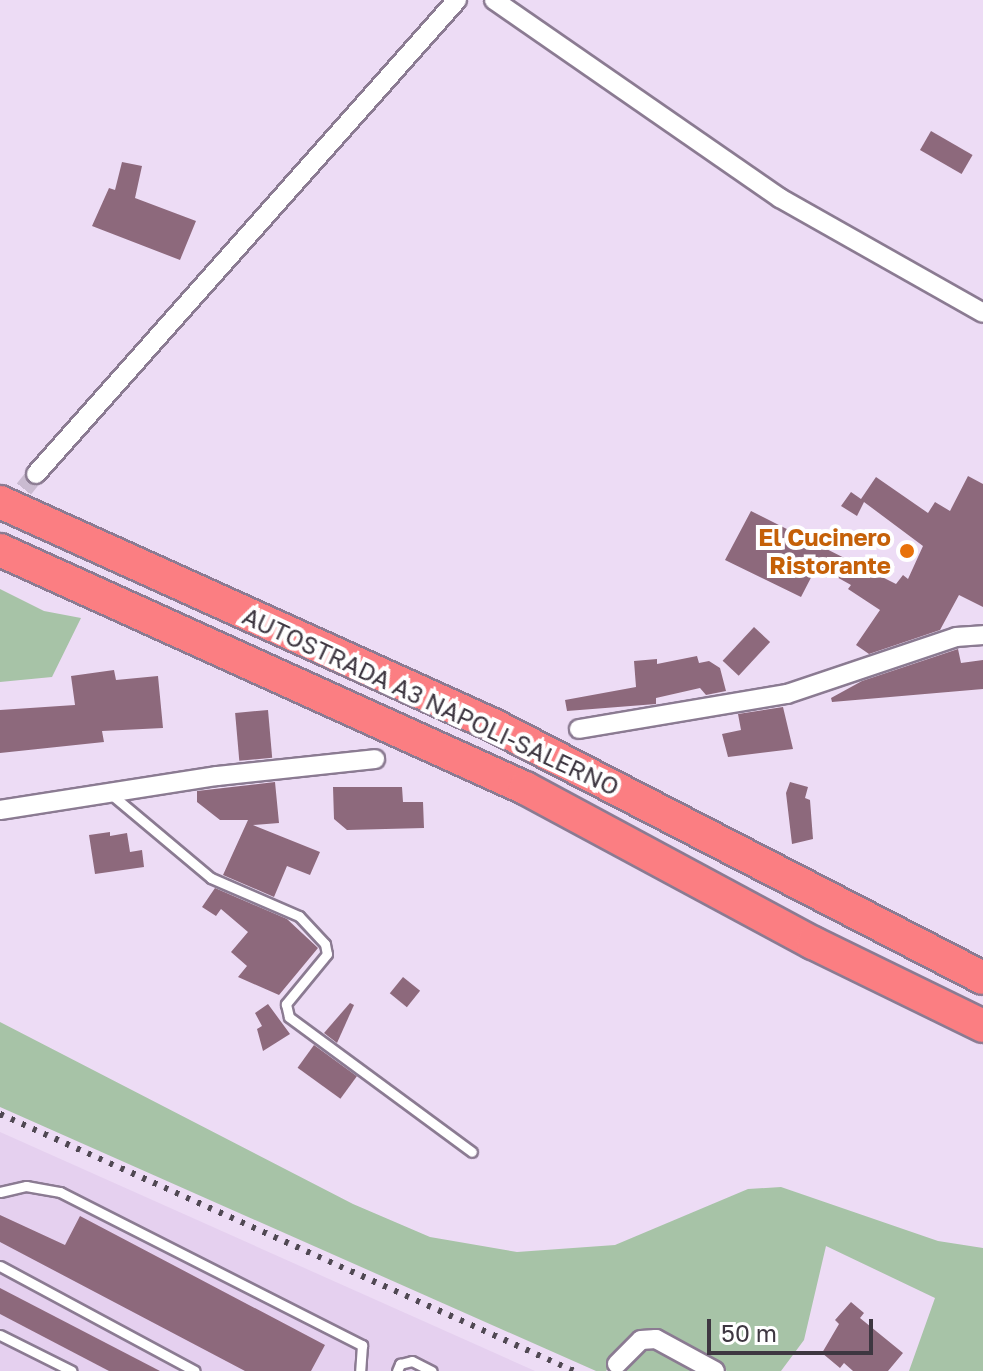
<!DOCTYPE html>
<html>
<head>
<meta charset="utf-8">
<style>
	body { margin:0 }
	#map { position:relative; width:983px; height:1371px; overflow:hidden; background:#eddcf5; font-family:"Golos Text",sans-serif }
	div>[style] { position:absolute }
	.built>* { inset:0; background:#e5d0ef }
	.green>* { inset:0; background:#a7c3a7 }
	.building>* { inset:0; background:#8d697c; transform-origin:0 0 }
	.minor-tunnel>* { height:18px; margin-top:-9px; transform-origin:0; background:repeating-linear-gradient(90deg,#cabbd1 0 18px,transparent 0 27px) }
	.roads { filter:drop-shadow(2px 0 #8b7b92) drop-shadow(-2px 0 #8b7b92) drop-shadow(0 2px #8b7b92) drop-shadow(0 -2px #8b7b92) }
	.service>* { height:9px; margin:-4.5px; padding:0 4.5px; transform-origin:4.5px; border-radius:4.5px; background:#fff }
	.minor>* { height:18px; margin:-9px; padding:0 9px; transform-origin:9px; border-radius:9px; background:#fff }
	.motorway>* { height:32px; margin:-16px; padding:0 16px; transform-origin:16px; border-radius:16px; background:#fb7e82 }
	.rail>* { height:6px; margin-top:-3px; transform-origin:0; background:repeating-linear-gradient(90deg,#504853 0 4px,transparent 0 12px) }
	.dots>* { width:22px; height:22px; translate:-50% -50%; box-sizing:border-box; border:4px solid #fff; border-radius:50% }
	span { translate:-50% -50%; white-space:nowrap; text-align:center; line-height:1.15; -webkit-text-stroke:8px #fff; paint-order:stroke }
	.food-label { font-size:24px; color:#c56008; font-weight:700 }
	.right { translate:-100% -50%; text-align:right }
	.street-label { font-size:24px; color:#3e3741 }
	.scale { position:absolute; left:707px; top:1319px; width:166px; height:36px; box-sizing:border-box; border:4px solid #3e3741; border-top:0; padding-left:10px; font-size:24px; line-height:28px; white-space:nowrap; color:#3e3741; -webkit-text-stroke:6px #fff; paint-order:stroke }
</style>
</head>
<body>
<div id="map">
	<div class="built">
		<i style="clip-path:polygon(0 1132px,535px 1371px,0 1371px)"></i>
	</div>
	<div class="green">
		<i style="clip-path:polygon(0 589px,44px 611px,81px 618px,52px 677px,0 682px)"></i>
		<i style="clip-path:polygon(0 1022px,353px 1204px,430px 1237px,517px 1252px,615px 1245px,748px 1189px,781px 1187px,938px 1241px,983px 1248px,983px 1371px,909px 1371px,935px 1298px,826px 1246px,804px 1340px,781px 1371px,727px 1371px,650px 1331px,632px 1341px,606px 1371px,596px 1371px,0 1107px)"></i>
		<i style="clip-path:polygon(656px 1345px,703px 1371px,617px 1371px,638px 1346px)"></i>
	</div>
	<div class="building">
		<i style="left:931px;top:131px;width:48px;height:22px;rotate:30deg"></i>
		<i style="clip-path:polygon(122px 162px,142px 166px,135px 198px,196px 221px,180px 260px,92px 226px,109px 188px,115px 190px)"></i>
		<i style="clip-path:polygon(968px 476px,983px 484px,983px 607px,959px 595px,940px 630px,869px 654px,856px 645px,880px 610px,848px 589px,851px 585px,817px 566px,801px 597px,725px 560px,751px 511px,896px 584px,903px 575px,908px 579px,923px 546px,864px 502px,857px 516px,841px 506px,851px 492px,861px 499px,876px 477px,928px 513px,935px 502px,950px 511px)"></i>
		<i style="left:754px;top:627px;width:22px;height:46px;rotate:43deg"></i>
		<i style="clip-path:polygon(958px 649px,961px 663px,983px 660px,983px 689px,832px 702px,831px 698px,862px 681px)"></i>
		<i style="clip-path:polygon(697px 656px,699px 663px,709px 661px,720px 668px,726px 691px,706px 695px,700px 688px,656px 698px,656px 704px,567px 711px,565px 700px,636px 687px,634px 661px,657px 659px,657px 664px)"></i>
		<i style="clip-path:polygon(114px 670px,116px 680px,158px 676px,163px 728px,102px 731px,104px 742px,0 753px,0 710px,75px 705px,71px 676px)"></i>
		<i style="clip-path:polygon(783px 707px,793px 749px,728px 757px,722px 734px,741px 730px,738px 714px)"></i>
		<i style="left:268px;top:710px;width:48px;height:33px;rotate:85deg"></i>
		<i style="clip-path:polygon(275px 782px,279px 823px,253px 825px,320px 852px,310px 875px,287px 866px,274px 897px,223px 875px,248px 820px,220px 820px,197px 802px,197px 791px)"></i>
		<i style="clip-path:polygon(790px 782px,808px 787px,805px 798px,810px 800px,813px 839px,792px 844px,786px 793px)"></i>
		<i style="clip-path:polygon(333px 787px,402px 787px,403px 802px,423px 802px,424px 828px,347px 830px,334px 819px)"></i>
		<i style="clip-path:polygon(110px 832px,110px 836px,127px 833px,130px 852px,142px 850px,144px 867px,95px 874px,89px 835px)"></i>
		<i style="clip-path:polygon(215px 888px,287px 919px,318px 948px,279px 995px,238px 977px,247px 966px,231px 952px,248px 932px,221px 909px,216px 916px,202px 907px)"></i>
		<i style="left:403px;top:977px;width:22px;height:21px;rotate:39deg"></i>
		<i style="clip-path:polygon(350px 1003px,354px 1005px,337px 1043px,324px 1033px)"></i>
		<i style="clip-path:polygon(268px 1004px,290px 1034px,263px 1051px,257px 1029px,262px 1026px,255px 1013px)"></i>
		<i style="left:314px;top:1045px;width:53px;height:28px;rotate:36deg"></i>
		<i style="clip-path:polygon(0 1215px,65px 1245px,80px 1216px,325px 1345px,311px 1371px,245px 1371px,0 1242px)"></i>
		<i style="clip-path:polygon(0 1288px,160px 1371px,109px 1371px,0 1314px)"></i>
		<i style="clip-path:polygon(851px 1302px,864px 1313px,860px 1318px,903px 1353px,888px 1371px,853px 1371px,844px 1363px,840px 1368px,822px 1353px,839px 1324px,835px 1320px)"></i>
	</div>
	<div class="minor-tunnel">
		<i style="left:7px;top:510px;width:46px;rotate:-51.1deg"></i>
	</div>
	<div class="roads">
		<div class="service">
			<i style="left:112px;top:795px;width:129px;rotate:40deg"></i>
			<i style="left:211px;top:878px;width:96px;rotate:23.4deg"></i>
			<i style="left:299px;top:916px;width:38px;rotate:47deg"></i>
			<i style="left:325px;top:944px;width:10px;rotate:79deg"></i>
			<i style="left:327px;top:954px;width:65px;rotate:129.4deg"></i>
			<i style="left:286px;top:1004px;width:13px;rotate:77deg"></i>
			<i style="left:289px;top:1017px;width:227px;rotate:36.4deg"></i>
			<i style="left:0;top:1192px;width:27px;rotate:-13deg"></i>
			<i style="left:26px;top:1186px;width:35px;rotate:10deg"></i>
			<i style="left:60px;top:1192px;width:339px;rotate:26.9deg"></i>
			<i style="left:362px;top:1345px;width:26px;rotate:94deg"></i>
			<i style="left:0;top:1266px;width:221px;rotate:28.3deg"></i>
			<i style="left:0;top:1335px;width:80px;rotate:26.6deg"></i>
			<i style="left:397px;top:1371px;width:8px;rotate:-67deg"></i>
			<i style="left:400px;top:1364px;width:12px;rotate:-14deg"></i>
			<i style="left:412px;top:1361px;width:22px;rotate:27deg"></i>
		</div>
		<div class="minor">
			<i style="left:494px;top:0;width:348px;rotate:34.7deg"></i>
			<i style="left:780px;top:198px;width:233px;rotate:29.5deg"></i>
			<i style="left:36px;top:474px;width:634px;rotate:-48.39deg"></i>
			<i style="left:579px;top:729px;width:211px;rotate:-9.6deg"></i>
			<i style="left:787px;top:694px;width:178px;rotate:-18.6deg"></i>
			<i style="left:956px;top:637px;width:27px;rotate:-4deg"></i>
			<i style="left:0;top:810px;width:220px;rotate:-8.9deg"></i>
			<i style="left:217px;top:776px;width:159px;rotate:-6.1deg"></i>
			<i style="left:617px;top:1364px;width:34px;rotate:-45deg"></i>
			<i style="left:641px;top:1340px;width:15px;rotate:-4deg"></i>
			<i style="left:656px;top:1339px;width:67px;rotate:28.5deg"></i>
		</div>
		<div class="motorway">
			<i style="left:0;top:502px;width:541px;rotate:24.34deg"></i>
			<i style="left:493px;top:725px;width:551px;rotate:27.31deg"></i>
			<i style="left:0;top:550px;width:576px;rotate:24.39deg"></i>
			<i style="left:525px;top:788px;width:327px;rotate:28.3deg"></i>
			<i style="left:813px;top:943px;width:189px;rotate:26deg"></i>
		</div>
	</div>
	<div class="rail">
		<i style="left:0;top:1114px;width:629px;rotate:24.12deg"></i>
	</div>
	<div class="dots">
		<i style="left:907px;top:551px;background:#e8710a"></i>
	</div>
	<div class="food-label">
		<span class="right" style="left:891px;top:551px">El Cucinero<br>Ristorante</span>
	</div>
	<div class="street-label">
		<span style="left:431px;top:701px;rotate:25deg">AUTOSTRADA A3 NAPOLI-SALERNO</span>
	</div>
	<div class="scale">50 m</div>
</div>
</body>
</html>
